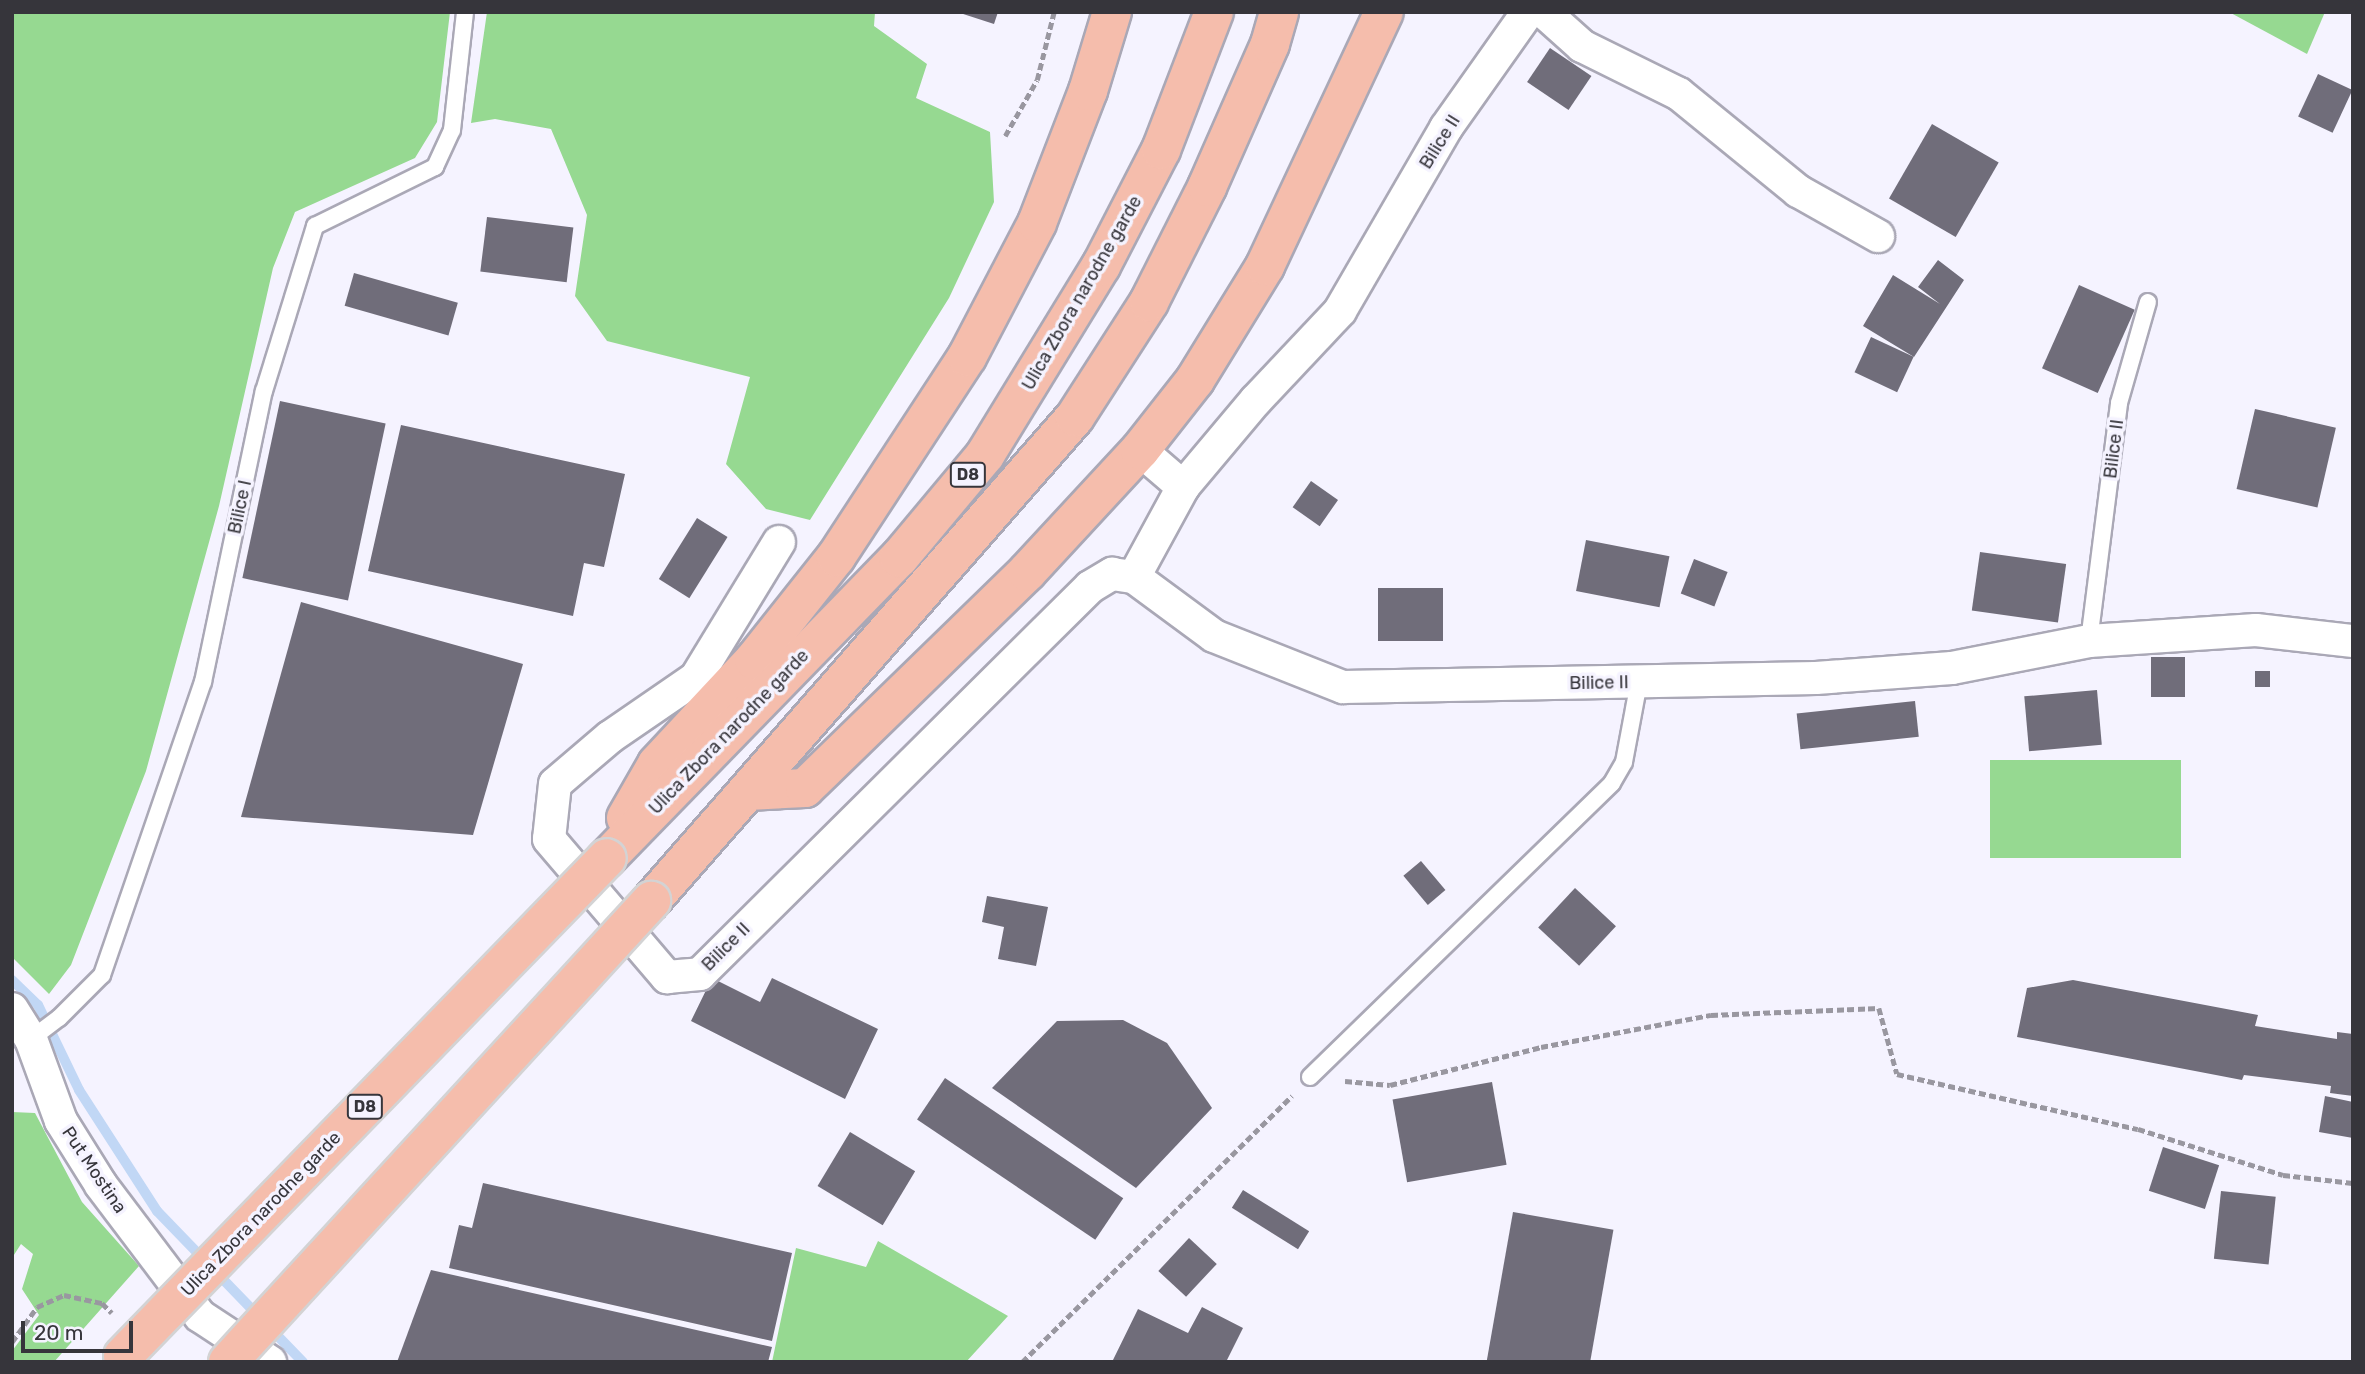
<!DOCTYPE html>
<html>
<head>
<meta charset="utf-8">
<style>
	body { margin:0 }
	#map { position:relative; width:2365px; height:1374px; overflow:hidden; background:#f5f3ff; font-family:Rubik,sans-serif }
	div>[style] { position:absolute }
	.green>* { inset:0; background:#96d991; transform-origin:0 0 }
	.stream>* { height:10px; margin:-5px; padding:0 5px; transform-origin:5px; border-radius:5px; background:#c1d7f5 }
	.building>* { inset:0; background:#706d7a; transform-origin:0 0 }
	.path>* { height:4.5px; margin-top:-2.25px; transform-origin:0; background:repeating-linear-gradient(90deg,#9997a0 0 7px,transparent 0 10.5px) }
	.roads { filter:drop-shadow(2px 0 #aaa8b6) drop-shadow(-2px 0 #aaa8b6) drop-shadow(0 2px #aaa8b6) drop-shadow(0 -2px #aaa8b6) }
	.lane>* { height:16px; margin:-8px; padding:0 8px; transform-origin:8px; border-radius:8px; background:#fff }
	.street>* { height:32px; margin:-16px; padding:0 16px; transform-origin:16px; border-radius:16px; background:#fff }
	.highway>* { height:38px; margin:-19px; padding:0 19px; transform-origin:19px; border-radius:19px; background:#f5bdac }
	.bridges { filter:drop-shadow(2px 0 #d3d3d4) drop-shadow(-2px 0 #d3d3d4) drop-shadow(0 2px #d3d3d4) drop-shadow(0 -2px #d3d3d4) }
	.highway-bridge>* { height:38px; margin:-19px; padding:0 19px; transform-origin:19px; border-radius:19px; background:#f5bdac }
	span { translate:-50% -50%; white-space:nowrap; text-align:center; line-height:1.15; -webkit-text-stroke:7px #f5f3ff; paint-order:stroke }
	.shield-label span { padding:2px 5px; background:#f5f3ff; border:2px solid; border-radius:5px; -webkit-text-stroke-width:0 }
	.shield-label { font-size:16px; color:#36353b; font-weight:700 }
	.street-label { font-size:18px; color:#36353b }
	.frame { position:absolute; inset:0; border:14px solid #36353b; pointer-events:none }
	.scale { position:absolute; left:21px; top:1321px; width:112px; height:32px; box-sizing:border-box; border:4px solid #36353b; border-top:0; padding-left:9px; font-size:21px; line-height:24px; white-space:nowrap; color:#36353b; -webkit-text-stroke:5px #f5f3ff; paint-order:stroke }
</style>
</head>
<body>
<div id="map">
	<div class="green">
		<i style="clip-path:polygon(12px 12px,450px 12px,437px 122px,415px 158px,295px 212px,273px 268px,219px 506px,146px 771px,71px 965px,49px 994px,12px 957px)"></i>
		<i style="clip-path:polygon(487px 12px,875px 12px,874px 26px,927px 64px,916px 98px,990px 132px,994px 202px,949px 298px,810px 520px,766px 509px,726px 464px,750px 377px,607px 341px,575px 296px,587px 215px,551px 129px,495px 119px,471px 123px)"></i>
		<i style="clip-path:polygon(2229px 12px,2325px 12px,2307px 54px)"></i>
		<i style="left:2181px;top:760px;width:98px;height:191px;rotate:90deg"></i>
		<i style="clip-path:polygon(12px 1112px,35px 1113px,82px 1202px,139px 1266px,54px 1362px,12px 1362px,12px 1351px,39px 1315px,22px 1289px,33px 1254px,21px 1244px,12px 1258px)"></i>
		<i style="clip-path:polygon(878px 1241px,1008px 1316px,966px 1362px,772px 1362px,796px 1248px,866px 1267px)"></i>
	</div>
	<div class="stream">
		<i style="left:12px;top:980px;width:36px;rotate:44deg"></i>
		<i style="left:38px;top:1005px;width:94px;rotate:64.2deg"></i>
		<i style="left:79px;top:1090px;width:144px;rotate:57.2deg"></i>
		<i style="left:157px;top:1211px;width:210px;rotate:46deg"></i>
	</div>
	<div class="building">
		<i style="clip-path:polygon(957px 12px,998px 12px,994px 24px)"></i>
		<i style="left:1550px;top:48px;width:50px;height:41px;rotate:34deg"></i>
		<i style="left:2318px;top:74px;width:38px;height:47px;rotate:25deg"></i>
		<i style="left:1932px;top:124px;width:77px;height:86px;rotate:30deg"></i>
		<i style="left:487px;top:217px;width:87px;height:55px;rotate:7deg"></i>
		<i style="clip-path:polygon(1938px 260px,1964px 280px,1914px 357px,1863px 326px,1893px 275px,1940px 304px,1918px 287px)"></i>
		<i style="left:354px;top:273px;width:108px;height:34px;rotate:16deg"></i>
		<i style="left:2079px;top:285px;width:61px;height:91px;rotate:24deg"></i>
		<i style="left:1871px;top:337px;width:47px;height:39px;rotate:25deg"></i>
		<i style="left:280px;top:401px;width:108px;height:181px;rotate:12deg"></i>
		<i style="left:2255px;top:409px;width:83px;height:82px;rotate:13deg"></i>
		<i style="clip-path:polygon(401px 425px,625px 474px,604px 567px,584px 563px,573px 616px,368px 571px)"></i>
		<i style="left:1311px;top:481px;width:33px;height:32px;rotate:35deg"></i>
		<i style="left:697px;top:518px;width:36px;height:72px;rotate:32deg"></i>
		<i style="left:1586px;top:540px;width:85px;height:52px;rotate:11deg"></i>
		<i style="left:1980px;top:552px;width:87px;height:59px;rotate:8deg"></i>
		<i style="left:1694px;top:559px;width:36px;height:37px;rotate:21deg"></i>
		<i style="left:1378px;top:588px;width:65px;height:53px"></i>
		<i style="clip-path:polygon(301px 602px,523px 664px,473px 835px,241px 817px)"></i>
		<i style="left:2151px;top:657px;width:34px;height:40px"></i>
		<i style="left:2255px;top:671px;width:15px;height:16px"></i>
		<i style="left:2097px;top:690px;width:55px;height:73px;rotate:85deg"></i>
		<i style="left:1915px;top:701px;width:36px;height:119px;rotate:84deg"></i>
		<i style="left:1421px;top:861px;width:38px;height:23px;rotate:50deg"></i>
		<i style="left:1575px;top:888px;width:56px;height:54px;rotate:43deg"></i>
		<i style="clip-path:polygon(987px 896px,1048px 907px,1036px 966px,998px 959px,1004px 927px,982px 922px)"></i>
		<i style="clip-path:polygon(712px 978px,760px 1002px,772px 978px,878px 1029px,845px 1099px,691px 1021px)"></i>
		<i style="clip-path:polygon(2073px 980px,2258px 1015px,2255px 1026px,2337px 1039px,2337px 1032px,2353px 1034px,2353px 1096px,2330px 1093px,2331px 1086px,2244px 1075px,2242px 1080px,2017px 1037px,2027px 988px)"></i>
		<i style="clip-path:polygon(1123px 1020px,1167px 1043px,1212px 1108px,1136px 1188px,992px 1088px,1057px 1021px)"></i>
		<i style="left:945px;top:1078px;width:215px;height:50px;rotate:34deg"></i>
		<i style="left:1492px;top:1082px;width:84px;height:101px;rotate:80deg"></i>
		<i style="clip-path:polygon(2325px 1096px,2353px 1102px,2353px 1138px,2319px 1132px)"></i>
		<i style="left:850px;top:1132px;width:76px;height:63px;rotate:31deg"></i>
		<i style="left:2163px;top:1147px;width:59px;height:46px;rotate:18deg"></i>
		<i style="clip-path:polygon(483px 1183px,792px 1253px,772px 1341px,449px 1268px,459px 1225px,472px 1228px)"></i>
		<i style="left:1243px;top:1190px;width:78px;height:21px;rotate:32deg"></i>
		<i style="left:2221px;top:1191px;width:55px;height:68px;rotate:6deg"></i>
		<i style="left:1513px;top:1212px;width:102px;height:152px;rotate:10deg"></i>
		<i style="left:1189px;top:1238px;width:38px;height:45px;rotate:43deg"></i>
		<i style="clip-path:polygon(431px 1270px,772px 1347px,768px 1362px,397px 1362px)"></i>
		<i style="clip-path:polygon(1202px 1307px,1243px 1328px,1226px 1362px,1112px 1362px,1138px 1309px,1188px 1333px)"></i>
	</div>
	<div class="path">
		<i style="left:1005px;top:136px;width:64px;rotate:-60.3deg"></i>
		<i style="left:1037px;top:80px;width:70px;rotate:-76deg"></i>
		<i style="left:1345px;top:1081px;width:45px;rotate:5.1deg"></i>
		<i style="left:1390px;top:1085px;width:156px;rotate:-14.1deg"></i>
		<i style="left:1541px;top:1047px;width:173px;rotate:-10.7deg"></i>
		<i style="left:1711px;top:1015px;width:168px;rotate:-2.4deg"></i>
		<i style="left:1879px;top:1008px;width:68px;rotate:74.7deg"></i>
		<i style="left:1897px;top:1074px;width:247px;rotate:12.9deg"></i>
		<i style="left:2138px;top:1129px;width:152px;rotate:17.6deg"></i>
		<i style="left:2283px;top:1175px;width:70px;rotate:6.5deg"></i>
		<i style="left:12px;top:1342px;width:43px;rotate:-54.5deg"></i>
		<i style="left:37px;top:1307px;width:30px;rotate:-24deg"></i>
		<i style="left:64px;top:1295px;width:39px;rotate:12deg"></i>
		<i style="left:102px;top:1303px;width:14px;rotate:45deg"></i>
		<i style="left:1022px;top:1362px;width:379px;rotate:-44.6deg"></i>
	</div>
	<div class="roads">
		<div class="lane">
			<i style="left:2089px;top:641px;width:240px;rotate:-82.8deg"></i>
			<i style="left:2119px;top:403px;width:105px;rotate:-74deg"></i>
			<i style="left:31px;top:1039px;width:35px;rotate:-37deg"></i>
			<i style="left:59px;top:1018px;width:61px;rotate:-45deg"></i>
			<i style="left:102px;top:975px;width:310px;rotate:-71deg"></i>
			<i style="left:203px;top:682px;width:297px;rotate:-78.2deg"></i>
			<i style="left:264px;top:391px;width:173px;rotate:-72.8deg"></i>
			<i style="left:315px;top:226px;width:134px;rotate:-26.2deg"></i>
			<i style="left:435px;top:167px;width:41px;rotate:-65.3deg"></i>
			<i style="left:452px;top:130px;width:119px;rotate:-83.7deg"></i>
			<i style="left:1310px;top:1077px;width:421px;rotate:-44.2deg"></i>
			<i style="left:1612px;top:783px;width:24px;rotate:-60deg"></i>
			<i style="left:1624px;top:762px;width:81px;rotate:-79.4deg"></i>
		</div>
		<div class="street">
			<i style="left:1528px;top:12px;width:142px;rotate:125.3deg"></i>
			<i style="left:1446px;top:128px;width:211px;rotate:120.1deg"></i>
			<i style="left:1340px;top:311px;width:122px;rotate:133.3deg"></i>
			<i style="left:1256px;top:400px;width:114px;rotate:130deg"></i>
			<i style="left:1183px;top:487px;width:102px;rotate:118.6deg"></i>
			<i style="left:1134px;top:577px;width:99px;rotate:36.4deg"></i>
			<i style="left:1214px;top:636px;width:139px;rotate:21.6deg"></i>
			<i style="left:1343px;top:687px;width:473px;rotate:-1.1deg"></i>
			<i style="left:1816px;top:678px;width:136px;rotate:-4.2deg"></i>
			<i style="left:1952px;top:668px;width:140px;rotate:-11.1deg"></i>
			<i style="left:2089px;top:641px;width:167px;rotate:-3.8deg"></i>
			<i style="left:2256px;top:630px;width:98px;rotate:6.5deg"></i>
			<i style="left:1544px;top:12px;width:51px;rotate:41.8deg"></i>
			<i style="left:1582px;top:46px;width:108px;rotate:26.3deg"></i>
			<i style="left:1679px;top:94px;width:154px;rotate:39.2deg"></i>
			<i style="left:1798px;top:191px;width:92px;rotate:29.4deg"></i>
			<i style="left:1140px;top:450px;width:57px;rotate:40.7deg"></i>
			<i style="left:779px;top:542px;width:159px;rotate:121.4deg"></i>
			<i style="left:696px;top:678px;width:104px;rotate:145.5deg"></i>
			<i style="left:610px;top:737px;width:72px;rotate:139.5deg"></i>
			<i style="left:555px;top:784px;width:55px;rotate:96.2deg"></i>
			<i style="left:549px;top:839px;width:182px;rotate:49.5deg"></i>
			<i style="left:667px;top:977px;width:33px;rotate:-5deg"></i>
			<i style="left:700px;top:974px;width:549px;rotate:-44.78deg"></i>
			<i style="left:1090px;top:587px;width:26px;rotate:-31deg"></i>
			<i style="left:1112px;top:574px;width:22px;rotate:8deg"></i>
			<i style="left:12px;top:1009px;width:36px;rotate:58deg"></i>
			<i style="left:31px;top:1039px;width:87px;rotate:69.9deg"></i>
			<i style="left:61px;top:1121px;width:75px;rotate:58deg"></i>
			<i style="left:101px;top:1185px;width:164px;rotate:52.9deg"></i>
			<i style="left:200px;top:1316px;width:84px;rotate:33.3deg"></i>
		</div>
		<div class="highway">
			<i style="left:748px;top:791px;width:57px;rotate:-3deg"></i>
			<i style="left:805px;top:788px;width:310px;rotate:-44.2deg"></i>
			<i style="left:1027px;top:572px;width:166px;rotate:-47.2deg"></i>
			<i style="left:1140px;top:450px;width:89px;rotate:-51.8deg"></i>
			<i style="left:1195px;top:380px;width:134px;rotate:-58.4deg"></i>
			<i style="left:1265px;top:266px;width:280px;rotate:-64.9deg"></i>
			<i style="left:626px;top:818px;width:62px;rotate:-60.1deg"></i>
			<i style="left:657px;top:764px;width:142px;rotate:-47deg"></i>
			<i style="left:754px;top:660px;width:132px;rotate:-51.5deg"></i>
			<i style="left:836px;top:557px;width:239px;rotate:-56.8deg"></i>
			<i style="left:967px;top:357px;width:151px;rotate:-62.4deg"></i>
			<i style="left:1037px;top:223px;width:142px;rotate:-68.9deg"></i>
			<i style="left:1088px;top:91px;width:83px;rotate:-73.1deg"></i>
			<i style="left:607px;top:858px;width:419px;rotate:-45.8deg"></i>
			<i style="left:899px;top:558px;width:134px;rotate:-50.1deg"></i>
			<i style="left:985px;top:455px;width:222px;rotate:-58.5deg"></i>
			<i style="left:1101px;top:266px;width:131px;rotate:-62.7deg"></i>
			<i style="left:1161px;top:150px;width:148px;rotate:-69deg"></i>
			<i style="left:651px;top:901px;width:643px;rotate:-48.78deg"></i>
			<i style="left:1075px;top:417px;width:137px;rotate:-57.2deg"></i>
			<i style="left:1149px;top:302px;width:129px;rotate:-63.2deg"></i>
			<i style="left:1207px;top:187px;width:156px;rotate:-66.2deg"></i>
			<i style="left:1270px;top:44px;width:33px;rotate:-74deg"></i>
		</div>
	</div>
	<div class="bridges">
		<div class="highway-bridge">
			<i style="left:123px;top:1356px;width:694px;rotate:-45.82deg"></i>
			<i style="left:228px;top:1362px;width:626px;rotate:-47.46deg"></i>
		</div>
	</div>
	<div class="shield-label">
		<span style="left:968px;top:475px">D8</span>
		<span style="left:365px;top:1107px">D8</span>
	</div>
	<div class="street-label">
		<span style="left:1440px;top:142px;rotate:-58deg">Bilice II</span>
		<span style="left:1082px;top:293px;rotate:-60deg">Ulica Zbora narodne garde</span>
		<span style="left:2114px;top:449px;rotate:-83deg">Bilice II</span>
		<span style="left:240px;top:507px;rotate:-78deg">Bilice I</span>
		<span style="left:1599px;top:683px;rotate:-1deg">Bilice II</span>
		<span style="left:729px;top:732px;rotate:-46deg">Ulica Zbora narodne garde</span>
		<span style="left:726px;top:947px;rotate:-45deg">Bilice II</span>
		<span style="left:94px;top:1170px;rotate:56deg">Put Mostina</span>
		<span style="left:261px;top:1214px;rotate:-46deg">Ulica Zbora narodne garde</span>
	</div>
	<div class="frame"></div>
	<div class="scale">20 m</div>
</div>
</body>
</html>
